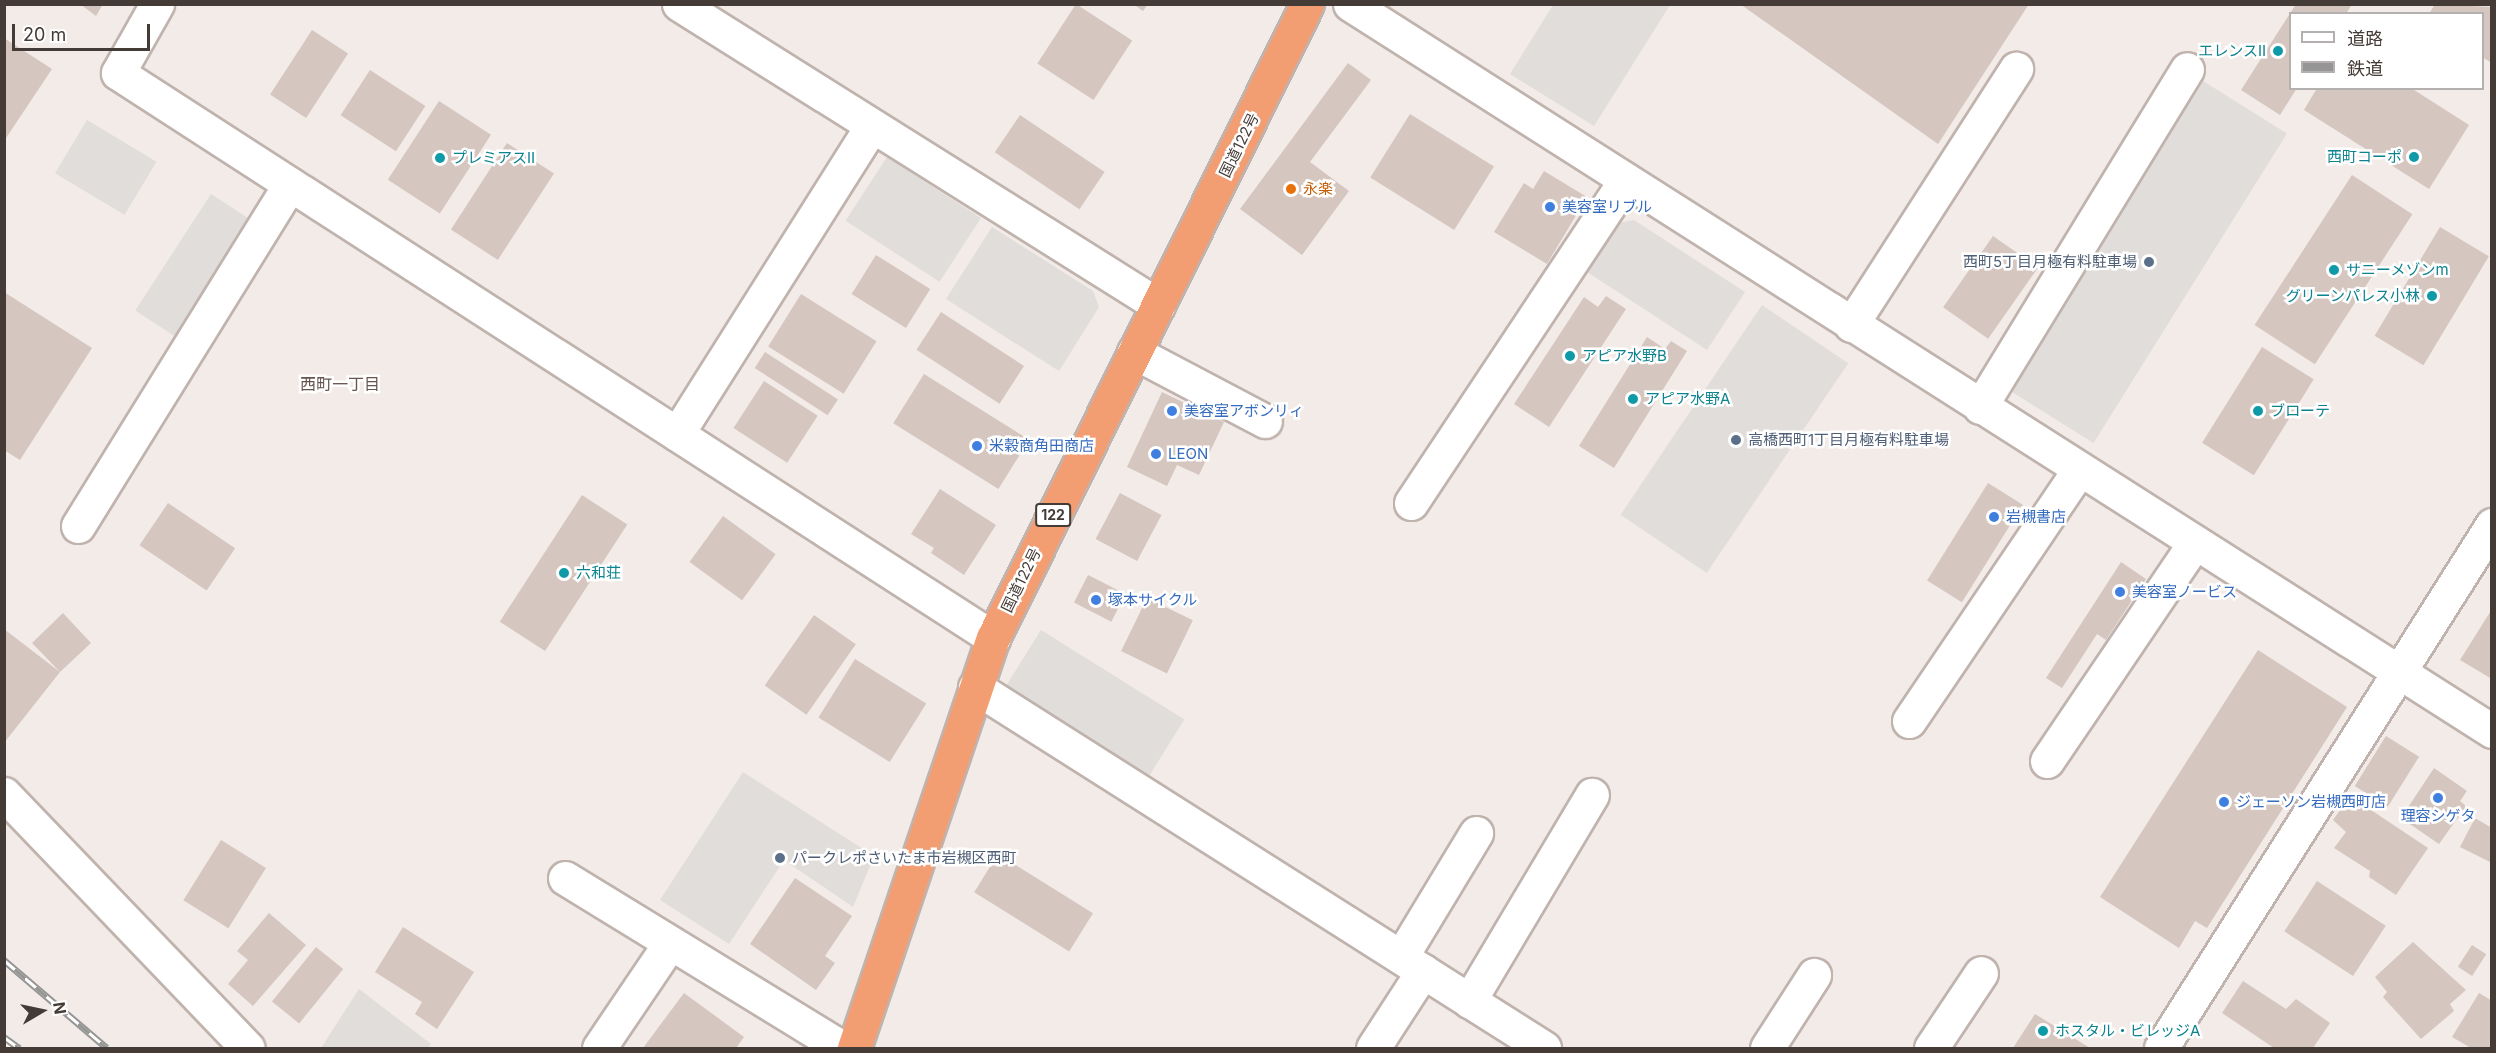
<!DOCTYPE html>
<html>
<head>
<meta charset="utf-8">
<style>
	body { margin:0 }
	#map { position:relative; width:2496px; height:1053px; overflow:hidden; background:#f2ebe7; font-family:Inter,"Noto Sans JP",sans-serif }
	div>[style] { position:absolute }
	.parking>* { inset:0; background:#e0dddb; transform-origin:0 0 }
	.building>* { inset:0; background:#d6c6c0; transform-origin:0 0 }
	.roads { filter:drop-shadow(2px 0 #c0b3ad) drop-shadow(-2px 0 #c0b3ad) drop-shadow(0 2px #c0b3ad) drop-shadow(0 -2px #c0b3ad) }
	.minor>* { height:33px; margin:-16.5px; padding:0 16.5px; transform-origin:16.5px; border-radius:16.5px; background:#fff }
	.highway>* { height:33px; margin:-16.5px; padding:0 16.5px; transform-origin:16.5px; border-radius:16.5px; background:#f29e72 }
	.rail>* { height:7px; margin-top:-3.5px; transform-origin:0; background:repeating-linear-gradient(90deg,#fff 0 14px,#959595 0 28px); box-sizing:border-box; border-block:2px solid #959595 }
	.dots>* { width:16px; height:16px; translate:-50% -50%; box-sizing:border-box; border:3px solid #fff; border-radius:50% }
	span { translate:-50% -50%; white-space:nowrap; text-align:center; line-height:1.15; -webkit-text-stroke:5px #fff; paint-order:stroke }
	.shield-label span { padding:2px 4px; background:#fff; border:2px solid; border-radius:4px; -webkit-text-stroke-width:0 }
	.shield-label { font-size:14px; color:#443a36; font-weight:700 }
	.culture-label { font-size:15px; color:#0d838f }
	.right { translate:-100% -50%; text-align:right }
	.left { translate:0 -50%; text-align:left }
	.street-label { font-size:15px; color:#443a36 }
	.food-label { font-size:15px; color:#c56008 }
	.shop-label { font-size:15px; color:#366cbe }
	.service-label { font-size:15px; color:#4e5e75 }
	.neighbourhood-label { font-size:16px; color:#66554e }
	.frame { position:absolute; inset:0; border:6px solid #443a36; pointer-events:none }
	.legend { position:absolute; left:2289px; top:12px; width:195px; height:78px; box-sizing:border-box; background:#fff; border:2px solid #b4b0af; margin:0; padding:8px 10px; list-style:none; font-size:18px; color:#443a36 }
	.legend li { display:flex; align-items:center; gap:12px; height:30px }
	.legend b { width:30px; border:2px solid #b4b0af }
	.north { position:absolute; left:12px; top:981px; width:60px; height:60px; -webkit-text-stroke:4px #fff; paint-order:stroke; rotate:81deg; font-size:16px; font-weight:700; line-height:24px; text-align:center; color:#443a36 }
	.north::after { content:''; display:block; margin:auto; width:21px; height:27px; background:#443a36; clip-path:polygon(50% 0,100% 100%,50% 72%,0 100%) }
	.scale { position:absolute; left:12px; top:24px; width:138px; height:27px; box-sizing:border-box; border:3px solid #443a36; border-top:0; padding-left:8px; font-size:18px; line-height:21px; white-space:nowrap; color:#443a36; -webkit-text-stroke:4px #fff; paint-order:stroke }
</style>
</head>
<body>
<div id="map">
	<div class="parking">
		<i style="clip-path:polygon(1553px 5px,1670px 5px,1594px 126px,1510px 74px)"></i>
		<i style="left:2203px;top:81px;width:99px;height:365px;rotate:32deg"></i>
		<i style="left:87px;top:120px;width:81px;height:62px;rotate:31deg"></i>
		<i style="left:887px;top:157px;width:112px;height:76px;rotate:33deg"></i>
		<i style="left:211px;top:194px;width:48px;height:139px;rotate:33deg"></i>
		<i style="clip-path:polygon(1634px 220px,1745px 292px,1707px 350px,1584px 270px,1613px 224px)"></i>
		<i style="clip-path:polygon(992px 227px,1093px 291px,1099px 307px,1059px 371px,946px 299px)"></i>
		<i style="left:1762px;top:305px;width:104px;height:253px;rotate:34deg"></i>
		<i style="left:1041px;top:630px;width:169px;height:76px;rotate:32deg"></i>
		<i style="clip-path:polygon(743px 772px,874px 856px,853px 907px,784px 860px,729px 944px,660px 900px)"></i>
		<i style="clip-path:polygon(359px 989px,431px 1044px,428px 1048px,321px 1048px)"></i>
	</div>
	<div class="building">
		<i style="clip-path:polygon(80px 4px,103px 4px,96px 16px)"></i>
		<i style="left:1076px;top:4px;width:67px;height:71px;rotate:33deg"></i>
		<i style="clip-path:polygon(1133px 4px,1148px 4px,1143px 11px)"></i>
		<i style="clip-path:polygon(1740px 4px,2029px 4px,1938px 144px)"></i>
		<i style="clip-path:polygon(2296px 4px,2352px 4px,2346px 14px,2290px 14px,2290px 88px,2297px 88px,2280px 115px,2241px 90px)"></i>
		<i style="clip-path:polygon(2435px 4px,2492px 7px,2492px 63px,2482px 57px,2482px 14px,2429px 14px)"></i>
		<i style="left:312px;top:30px;width:43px;height:77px;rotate:33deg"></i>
		<i style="clip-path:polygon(4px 38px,52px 69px,4px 141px)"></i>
		<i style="clip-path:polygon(1348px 63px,1371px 80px,1310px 162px,1349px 191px,1302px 255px,1240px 209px)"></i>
		<i style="left:370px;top:70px;width:66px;height:54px;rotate:33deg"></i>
		<i style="clip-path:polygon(2317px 88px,2411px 88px,2469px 125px,2429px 189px,2304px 110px)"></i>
		<i style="left:439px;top:101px;width:62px;height:94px;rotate:33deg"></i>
		<i style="left:1410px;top:114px;width:99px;height:75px;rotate:32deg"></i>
		<i style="left:1020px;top:115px;width:102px;height:45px;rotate:34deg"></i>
		<i style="left:507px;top:143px;width:56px;height:103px;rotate:33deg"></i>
		<i style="clip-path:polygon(1544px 171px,1587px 197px,1547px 264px,1494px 232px,1524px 183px,1533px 189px)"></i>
		<i style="left:2352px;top:175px;width:72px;height:179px;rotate:33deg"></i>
		<i style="left:2440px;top:227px;width:57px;height:127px;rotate:31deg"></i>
		<i style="left:1993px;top:236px;width:55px;height:87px;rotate:35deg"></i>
		<i style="left:876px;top:255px;width:64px;height:46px;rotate:32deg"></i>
		<i style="clip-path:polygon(4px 292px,92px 348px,20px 460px,4px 450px)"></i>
		<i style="left:801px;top:294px;width:89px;height:62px;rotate:32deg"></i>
		<i style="clip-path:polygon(1606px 296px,1626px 309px,1549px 427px,1514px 404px,1584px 297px,1598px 307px)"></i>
		<i style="left:941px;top:312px;width:99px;height:45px;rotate:33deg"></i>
		<i style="clip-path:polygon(1647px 337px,1665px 349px,1671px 341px,1687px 351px,1614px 468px,1579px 446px)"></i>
		<i style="left:2262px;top:347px;width:61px;height:113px;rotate:32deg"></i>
		<i style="left:765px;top:352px;width:87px;height:19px;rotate:33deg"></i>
		<i style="left:924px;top:374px;width:124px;height:58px;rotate:32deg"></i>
		<i style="left:764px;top:381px;width:64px;height:56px;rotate:33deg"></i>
		<i style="clip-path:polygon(1162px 392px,1224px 422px,1199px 475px,1177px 465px,1167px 486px,1127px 467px)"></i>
		<i style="left:1988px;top:483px;width:41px;height:115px;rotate:32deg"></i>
		<i style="clip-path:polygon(940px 489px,996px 525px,964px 575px,931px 553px,934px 548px,911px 534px)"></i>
		<i style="left:1120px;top:493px;width:47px;height:52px;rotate:28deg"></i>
		<i style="left:582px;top:495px;width:54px;height:151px;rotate:33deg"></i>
		<i style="left:168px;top:503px;width:81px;height:51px;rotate:34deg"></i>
		<i style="left:723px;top:516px;width:65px;height:57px;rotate:36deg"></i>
		<i style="clip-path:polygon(2121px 562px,2146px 579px,2106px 640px,2097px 634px,2062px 688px,2046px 678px)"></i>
		<i style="left:1088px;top:575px;width:42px;height:31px;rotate:27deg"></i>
		<i style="left:1147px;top:598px;width:51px;height:59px;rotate:26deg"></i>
		<i style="clip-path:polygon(2492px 609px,2492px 679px,2460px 660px)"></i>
		<i style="clip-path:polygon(63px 613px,91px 643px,60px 672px,4px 743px,4px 629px,60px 672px,32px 643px)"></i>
		<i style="left:814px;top:615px;width:51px;height:86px;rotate:35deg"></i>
		<i style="clip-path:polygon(2258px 650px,2347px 707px,2207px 928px,2195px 921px,2179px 948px,2100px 897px)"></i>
		<i style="left:855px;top:659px;width:84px;height:69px;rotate:32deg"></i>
		<i style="left:2386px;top:736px;width:39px;height:59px;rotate:32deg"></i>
		<i style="clip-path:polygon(2434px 768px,2467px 791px,2460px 801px,2466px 806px,2439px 844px,2401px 818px)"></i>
		<i style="clip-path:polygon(2350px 796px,2428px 848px,2396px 895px,2369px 877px,2370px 871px,2334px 848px,2346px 832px,2333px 820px)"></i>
		<i style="clip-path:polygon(2475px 818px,2492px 828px,2492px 863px,2460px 847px)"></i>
		<i style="left:221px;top:840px;width:53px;height:71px;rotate:32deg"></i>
		<i style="left:998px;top:854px;width:112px;height:45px;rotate:32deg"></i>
		<i style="clip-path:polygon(795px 878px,852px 916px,825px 956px,835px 963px,816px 990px,750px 944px)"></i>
		<i style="left:2317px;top:881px;width:82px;height:60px;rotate:33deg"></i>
		<i style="clip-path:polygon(269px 913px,306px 945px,253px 1006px,228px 984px,248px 960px,237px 951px)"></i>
		<i style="clip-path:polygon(403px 927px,474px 972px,437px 1029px,415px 1014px,422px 1002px,375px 972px)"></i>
		<i style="clip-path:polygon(2413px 942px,2466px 990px,2450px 1004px,2454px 1011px,2421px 1039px,2383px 997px,2387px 992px,2375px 977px)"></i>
		<i style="left:2472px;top:945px;width:17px;height:26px;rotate:33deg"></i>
		<i style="left:316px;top:947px;width:35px;height:70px;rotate:39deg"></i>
		<i style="clip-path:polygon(2243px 981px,2286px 1009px,2296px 999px,2330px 1023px,2313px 1048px,2274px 1048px,2222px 1013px)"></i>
		<i style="clip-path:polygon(684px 993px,744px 1037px,736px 1048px,643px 1048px)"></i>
		<i style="clip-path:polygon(2479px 993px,2492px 1001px,2492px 1048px,2471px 1048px,2452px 1037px)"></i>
		<i style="clip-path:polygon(2035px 1014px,2090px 1048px,2013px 1048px)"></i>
	</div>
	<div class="roads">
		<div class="minor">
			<i style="left:157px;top:4px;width:79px;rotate:119.5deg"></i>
			<i style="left:118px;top:73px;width:1042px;rotate:32.85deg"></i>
			<i style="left:679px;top:4px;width:566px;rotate:32.14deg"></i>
			<i style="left:1350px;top:4px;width:1354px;rotate:32.48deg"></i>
			<i style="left:1851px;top:325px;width:305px;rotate:-57.2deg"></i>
			<i style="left:1134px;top:352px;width:148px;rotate:27.8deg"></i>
			<i style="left:1980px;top:407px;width:396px;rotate:-58.5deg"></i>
			<i style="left:677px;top:434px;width:363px;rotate:-57.7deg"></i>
			<i style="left:1411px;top:503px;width:387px;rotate:-56.4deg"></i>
			<i style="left:78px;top:526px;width:402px;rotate:-58.2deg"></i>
			<i style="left:975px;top:687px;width:674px;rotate:32.39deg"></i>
			<i style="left:1909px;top:721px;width:303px;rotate:-55.9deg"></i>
			<i style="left:2047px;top:761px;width:262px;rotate:-55.9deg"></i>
			<i style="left:4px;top:794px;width:352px;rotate:46.2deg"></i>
			<i style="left:565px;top:878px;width:325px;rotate:31.5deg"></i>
			<i style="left:1401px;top:957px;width:145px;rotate:-58.8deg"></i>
			<i style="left:1469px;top:1001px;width:240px;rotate:-59.2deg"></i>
			<i style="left:599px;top:1048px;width:127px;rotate:-55.9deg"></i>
			<i style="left:1373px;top:1048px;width:92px;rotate:-57deg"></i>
			<i style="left:1767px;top:1048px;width:87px;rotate:-57.2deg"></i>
			<i style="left:1931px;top:1048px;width:90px;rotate:-56.3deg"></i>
			<i style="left:2161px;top:1048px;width:619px;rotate:-57.67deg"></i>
		</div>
		<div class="highway">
			<i style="left:854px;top:1048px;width:433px;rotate:-71.3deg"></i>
			<i style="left:993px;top:638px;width:707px;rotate:-63.65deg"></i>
		</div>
	</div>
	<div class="rail">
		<i style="left:4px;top:960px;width:135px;rotate:40.5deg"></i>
		<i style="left:4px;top:1037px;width:19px;rotate:36deg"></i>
	</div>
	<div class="dots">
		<i style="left:2278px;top:51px;background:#0f9aa8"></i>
		<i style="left:2414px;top:157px;background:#0f9aa8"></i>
		<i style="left:440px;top:158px;background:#0f9aa8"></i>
		<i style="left:1291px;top:189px;background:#e8710a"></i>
		<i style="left:1550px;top:207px;background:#3f7fe0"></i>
		<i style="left:2149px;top:262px;background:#5c6f8a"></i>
		<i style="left:2334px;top:270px;background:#0f9aa8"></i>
		<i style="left:2432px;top:296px;background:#0f9aa8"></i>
		<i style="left:1570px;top:356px;background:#0f9aa8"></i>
		<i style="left:1633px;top:399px;background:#0f9aa8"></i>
		<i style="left:1172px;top:411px;background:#3f7fe0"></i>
		<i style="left:2258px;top:411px;background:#0f9aa8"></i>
		<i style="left:1736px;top:440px;background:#5c6f8a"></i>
		<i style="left:977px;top:446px;background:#3f7fe0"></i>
		<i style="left:1156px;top:454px;background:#3f7fe0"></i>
		<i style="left:1994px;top:517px;background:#3f7fe0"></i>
		<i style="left:564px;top:573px;background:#0f9aa8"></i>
		<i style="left:2120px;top:592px;background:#3f7fe0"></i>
		<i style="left:1096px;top:600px;background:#3f7fe0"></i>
		<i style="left:2438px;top:798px;background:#3f7fe0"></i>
		<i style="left:2224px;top:802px;background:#3f7fe0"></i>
		<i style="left:780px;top:858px;background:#5c6f8a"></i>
		<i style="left:2043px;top:1031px;background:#0f9aa8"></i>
	</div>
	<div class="shield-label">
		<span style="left:1053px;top:515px">122</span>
	</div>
	<div class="culture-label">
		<span class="right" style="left:2266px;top:51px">エレンスⅡ</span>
		<span class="right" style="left:2402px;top:157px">西町コーポ</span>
		<span class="left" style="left:452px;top:158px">プレミアスⅡ</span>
		<span class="left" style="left:2346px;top:270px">サニーメゾンm</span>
		<span class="right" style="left:2420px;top:296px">グリーンパレス小林</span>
		<span class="left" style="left:1582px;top:356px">アピア水野B</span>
		<span class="left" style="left:1645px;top:399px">アピア水野A</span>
		<span class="left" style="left:2270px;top:411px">ブローテ</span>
		<span class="left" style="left:576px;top:573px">六和荘</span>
		<span class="left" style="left:2055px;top:1031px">ホスタル・ビレッジA</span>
	</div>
	<div class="street-label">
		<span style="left:1239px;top:145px;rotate:-64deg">国道122号</span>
		<span style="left:1021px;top:580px;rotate:-64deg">国道122号</span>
	</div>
	<div class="food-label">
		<span class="left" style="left:1303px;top:189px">永楽</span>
	</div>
	<div class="shop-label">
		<span class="left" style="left:1562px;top:207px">美容室リブル</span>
		<span class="left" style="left:1184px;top:411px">美容室アボンリィ</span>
		<span class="left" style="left:989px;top:446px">米穀商角田商店</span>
		<span class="left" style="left:1168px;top:454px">LEON</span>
		<span class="left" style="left:2006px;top:517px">岩槻書店</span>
		<span class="left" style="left:2132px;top:592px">美容室ノービス</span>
		<span class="left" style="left:1108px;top:600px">塚本サイクル</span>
		<span class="left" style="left:2236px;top:802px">ジェーソン岩槻西町店</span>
		<span style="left:2438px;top:816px">理容シゲタ</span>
	</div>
	<div class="service-label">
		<span class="right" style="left:2137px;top:262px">西町5丁目月極有料駐車場</span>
		<span class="left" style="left:1748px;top:440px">高橋西町1丁目月極有料駐車場</span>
		<span class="left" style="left:792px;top:858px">パークレポさいたま市岩槻区西町</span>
	</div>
	<div class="neighbourhood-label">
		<span style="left:340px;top:384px">西町一丁目</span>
	</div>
	<div class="frame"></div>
	<ul class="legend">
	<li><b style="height:8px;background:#fff"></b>道路</li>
	<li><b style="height:8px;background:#959595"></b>鉄道</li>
	</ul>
	<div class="north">N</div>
	<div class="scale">20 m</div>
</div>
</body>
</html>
